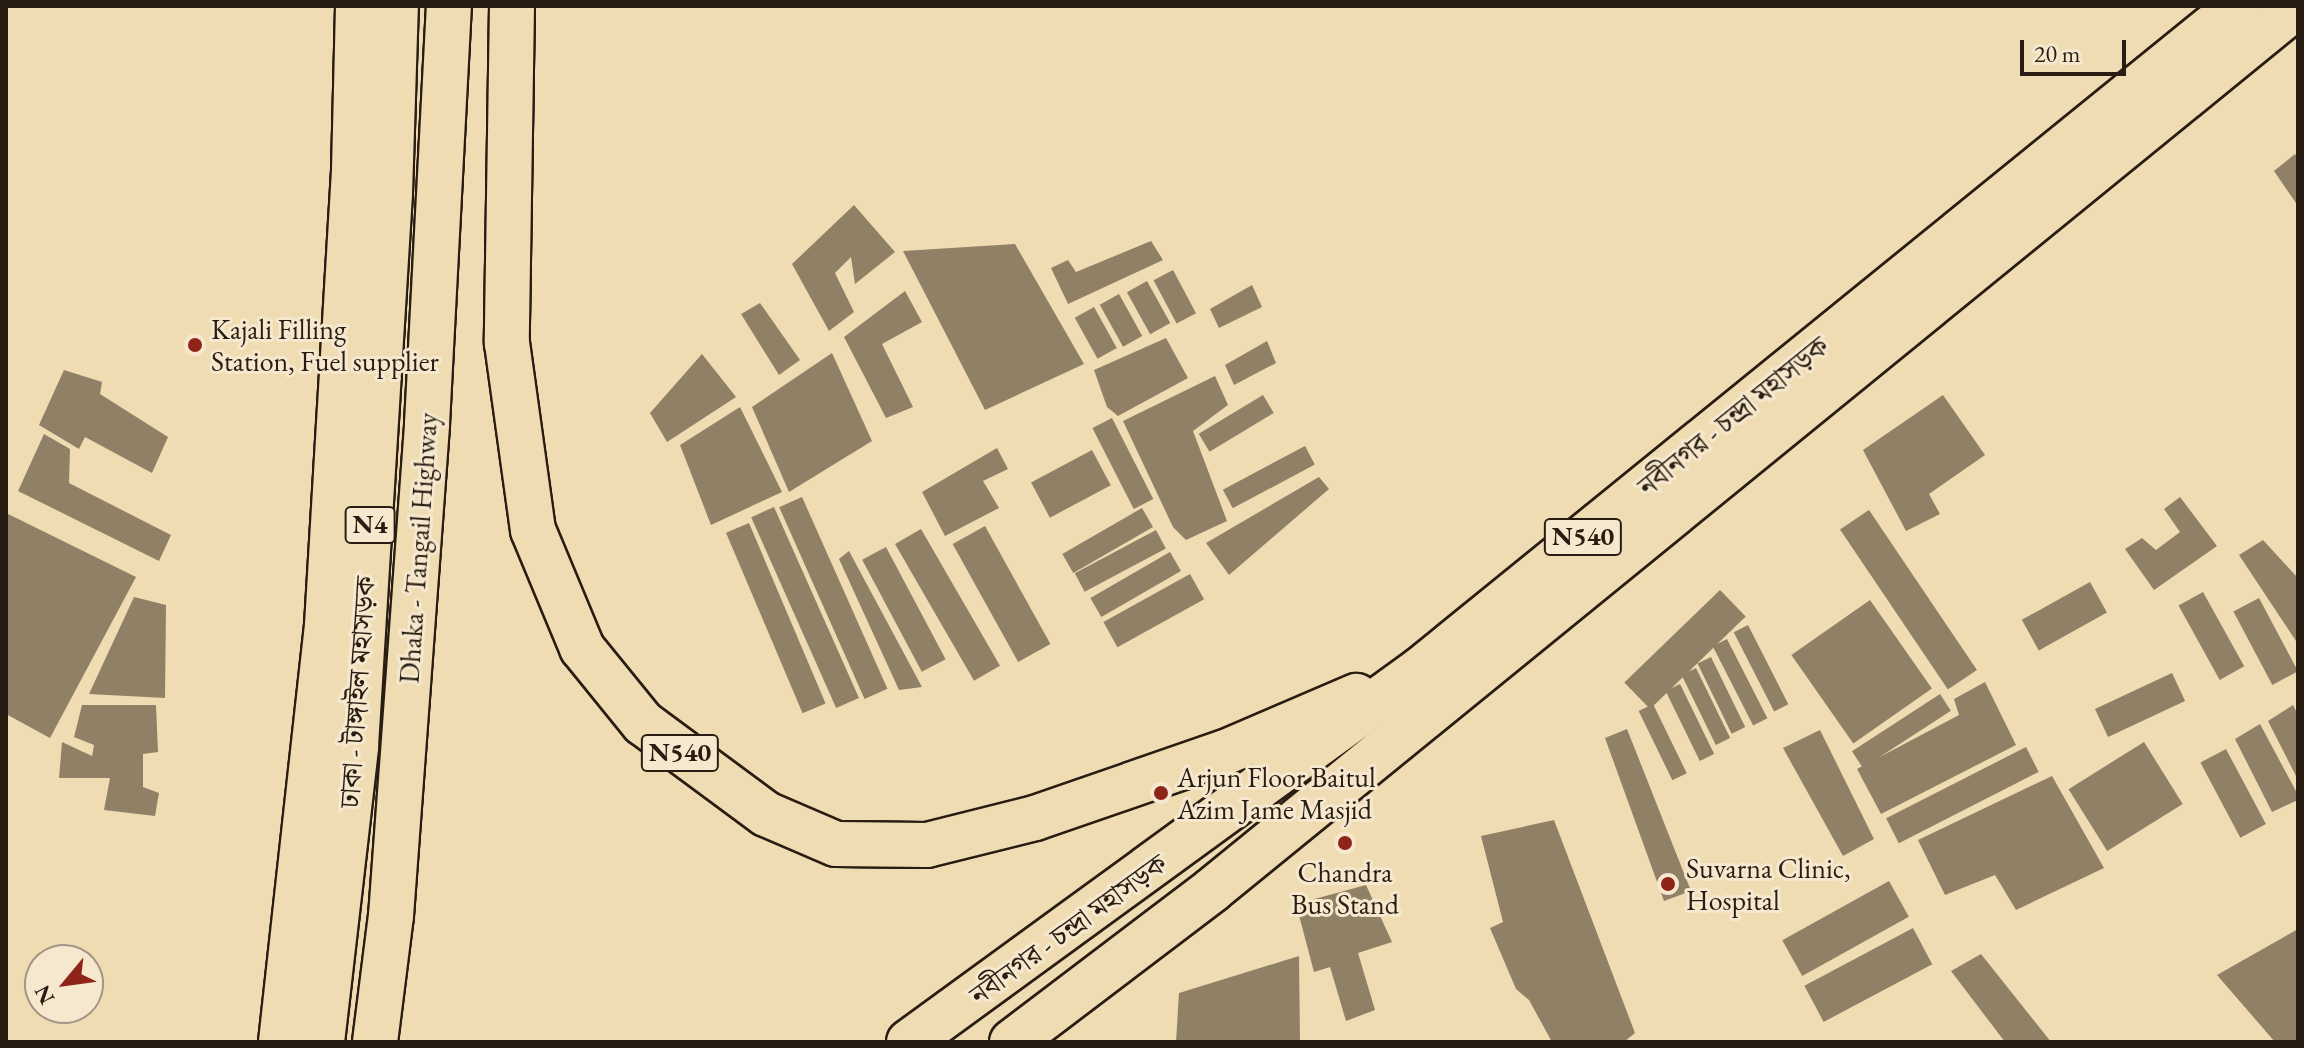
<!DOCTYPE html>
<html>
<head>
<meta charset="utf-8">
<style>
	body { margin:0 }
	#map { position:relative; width:2304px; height:1048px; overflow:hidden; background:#f0dcb3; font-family:"EB Garamond","Noto Serif Bengali",serif }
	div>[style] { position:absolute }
	.building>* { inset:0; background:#908066; transform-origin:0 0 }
	.roads { filter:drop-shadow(2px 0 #291d13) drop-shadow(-2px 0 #291d13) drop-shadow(0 2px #291d13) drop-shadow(0 -2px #291d13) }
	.highway>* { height:44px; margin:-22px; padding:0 22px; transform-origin:22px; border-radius:22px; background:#f0dcb3 }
	.dots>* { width:22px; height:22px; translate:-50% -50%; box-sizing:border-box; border:4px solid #f5e8ce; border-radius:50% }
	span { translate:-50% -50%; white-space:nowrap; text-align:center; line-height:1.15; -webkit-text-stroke:6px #f5e8ce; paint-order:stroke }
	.shield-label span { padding:2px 6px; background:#f5e8ce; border:2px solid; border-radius:6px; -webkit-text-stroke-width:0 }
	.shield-label { font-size:26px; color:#291d13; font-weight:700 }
	.poi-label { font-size:28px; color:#291d13 }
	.left { translate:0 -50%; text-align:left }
	.street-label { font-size:28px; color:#291d13 }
	.frame { position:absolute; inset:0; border:8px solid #291d13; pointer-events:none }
	.north { position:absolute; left:24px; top:944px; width:80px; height:80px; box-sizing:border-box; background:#f5e8ce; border:2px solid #a39783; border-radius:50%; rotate:241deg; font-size:22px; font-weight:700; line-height:32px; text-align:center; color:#291d13 }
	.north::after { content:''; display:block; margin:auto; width:28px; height:36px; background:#8f2418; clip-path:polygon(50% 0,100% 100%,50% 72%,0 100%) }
	.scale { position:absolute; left:2020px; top:40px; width:106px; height:36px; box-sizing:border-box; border:4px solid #291d13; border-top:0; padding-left:10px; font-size:24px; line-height:28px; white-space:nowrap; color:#291d13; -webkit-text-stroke:6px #f5e8ce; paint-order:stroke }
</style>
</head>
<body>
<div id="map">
	<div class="building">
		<i style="clip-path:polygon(2295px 154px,2298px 158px,2298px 206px,2274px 171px)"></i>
		<i style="clip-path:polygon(854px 205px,895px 252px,855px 284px,851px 257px,835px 273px,854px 312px,829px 331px,792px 264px)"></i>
		<i style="clip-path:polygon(1151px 241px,1163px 260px,1068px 304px,1051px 268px,1068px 260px,1076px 272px)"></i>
		<i style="clip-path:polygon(1015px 244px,1084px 364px,985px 410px,903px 251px)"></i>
		<i style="left:1173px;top:270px;width:49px;height:22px;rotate:62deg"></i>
		<i style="left:1147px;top:281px;width:48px;height:23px;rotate:61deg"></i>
		<i style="clip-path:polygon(1252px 285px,1262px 307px,1219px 328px,1210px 309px)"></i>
		<i style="clip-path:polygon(905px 291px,922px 322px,882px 344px,913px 407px,886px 418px,844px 337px)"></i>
		<i style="left:1119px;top:294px;width:48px;height:22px;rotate:61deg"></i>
		<i style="clip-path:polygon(760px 303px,800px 360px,779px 375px,741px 314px)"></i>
		<i style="left:1094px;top:307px;width:47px;height:22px;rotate:61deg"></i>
		<i style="clip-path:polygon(1166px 338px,1188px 378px,1118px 416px,1107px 407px,1094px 370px)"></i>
		<i style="clip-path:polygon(1267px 341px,1276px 363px,1234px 385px,1225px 365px)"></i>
		<i style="clip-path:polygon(832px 353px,872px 441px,789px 492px,752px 407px)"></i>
		<i style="clip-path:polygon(702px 354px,736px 397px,667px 442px,650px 413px)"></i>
		<i style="clip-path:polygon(64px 370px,102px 382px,100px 394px,168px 437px,152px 473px,85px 437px,79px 449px,39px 425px)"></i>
		<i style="clip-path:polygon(1215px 376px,1228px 405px,1193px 431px,1227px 521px,1186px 540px,1173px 527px,1123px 421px)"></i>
		<i style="left:1263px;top:395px;width:21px;height:75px;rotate:59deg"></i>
		<i style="clip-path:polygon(1943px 395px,1985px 455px,1929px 494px,1940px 514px,1906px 531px,1863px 450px)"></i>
		<i style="clip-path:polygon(740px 407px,782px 492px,711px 525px,680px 445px)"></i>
		<i style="left:1112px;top:418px;width:91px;height:22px;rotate:63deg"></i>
		<i style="clip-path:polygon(44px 434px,70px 449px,69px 483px,171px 535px,159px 561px,18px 491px)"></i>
		<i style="left:1305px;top:446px;width:21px;height:93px;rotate:62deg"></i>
		<i style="clip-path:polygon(997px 448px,1008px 469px,983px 481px,999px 508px,945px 536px,922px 492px)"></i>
		<i style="left:1092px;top:450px;width:40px;height:69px;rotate:62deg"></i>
		<i style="clip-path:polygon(1319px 477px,1329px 489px,1229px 575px,1206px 543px)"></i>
		<i style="left:802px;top:497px;width:210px;height:25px;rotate:66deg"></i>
		<i style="clip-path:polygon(2180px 497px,2217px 546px,2154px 590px,2125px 549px,2142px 538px,2156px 550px,2180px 532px,2164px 509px)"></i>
		<i style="left:774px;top:507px;width:209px;height:25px;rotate:66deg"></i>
		<i style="left:1142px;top:508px;width:22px;height:92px;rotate:60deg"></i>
		<i style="left:1869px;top:510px;width:193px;height:35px;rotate:56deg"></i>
		<i style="clip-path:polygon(6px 513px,136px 577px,50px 738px,6px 714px)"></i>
		<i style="left:749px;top:523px;width:196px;height:25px;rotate:67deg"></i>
		<i style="left:985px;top:526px;width:135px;height:37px;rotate:61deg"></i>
		<i style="left:921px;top:529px;width:158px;height:30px;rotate:60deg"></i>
		<i style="left:1156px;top:530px;width:21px;height:92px;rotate:62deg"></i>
		<i style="clip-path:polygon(2263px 540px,2298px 578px,2298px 644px,2239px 555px)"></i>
		<i style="left:886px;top:547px;width:127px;height:27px;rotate:62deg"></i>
		<i style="clip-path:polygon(849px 551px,922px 687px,899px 690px,839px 559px)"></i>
		<i style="left:1170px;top:552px;width:22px;height:92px;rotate:60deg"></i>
		<i style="left:1190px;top:574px;width:29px;height:99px;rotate:61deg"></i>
		<i style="left:2090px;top:582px;width:35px;height:78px;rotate:61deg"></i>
		<i style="left:1720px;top:590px;width:37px;height:133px;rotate:46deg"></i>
		<i style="left:2203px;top:592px;width:85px;height:28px;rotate:61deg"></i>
		<i style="clip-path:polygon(134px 597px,166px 605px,165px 698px,89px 694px)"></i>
		<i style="left:2259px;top:598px;width:83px;height:29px;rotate:62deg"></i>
		<i style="left:1870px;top:600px;width:108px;height:96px;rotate:55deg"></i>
		<i style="left:1748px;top:625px;width:89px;height:16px;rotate:63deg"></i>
		<i style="left:1727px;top:639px;width:89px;height:16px;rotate:63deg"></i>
		<i style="left:1711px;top:657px;width:78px;height:15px;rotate:64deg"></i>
		<i style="left:1696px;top:668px;width:78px;height:16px;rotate:64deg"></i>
		<i style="left:2172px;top:673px;width:31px;height:85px;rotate:65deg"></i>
		<i style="clip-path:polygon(1985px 682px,2016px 745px,1881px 814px,1857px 769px,1959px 715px,1954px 699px)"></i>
		<i style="left:1680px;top:684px;width:78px;height:16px;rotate:64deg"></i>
		<i style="left:1940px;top:694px;width:20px;height:105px;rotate:57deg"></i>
		<i style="left:1653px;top:704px;width:77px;height:16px;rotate:64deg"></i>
		<i style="clip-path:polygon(82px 705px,156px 705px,158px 752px,143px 754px,143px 787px,159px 793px,155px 816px,104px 810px,110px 778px,59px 778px,62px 742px,92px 756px,94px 745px,74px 737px)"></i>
		<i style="clip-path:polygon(2293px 705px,2298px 715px,2298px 780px,2268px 721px)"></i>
		<i style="clip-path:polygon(2260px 724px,2298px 795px,2298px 800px,2272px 812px,2235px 739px)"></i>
		<i style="clip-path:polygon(1627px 729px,1691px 891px,1664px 901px,1605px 738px)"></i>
		<i style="clip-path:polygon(1820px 730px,1874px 839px,1843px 856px,1783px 748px)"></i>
		<i style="left:2144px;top:742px;width:73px;height:89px;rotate:58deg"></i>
		<i style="left:2026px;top:747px;width:28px;height:157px;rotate:63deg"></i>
		<i style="left:2226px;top:749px;width:85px;height:29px;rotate:62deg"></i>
		<i style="clip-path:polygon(2052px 776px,2104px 868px,2016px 910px,1995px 875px,1945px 895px,1918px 840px)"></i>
		<i style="clip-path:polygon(1554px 820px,1635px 1033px,1624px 1042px,1552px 1042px,1529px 1000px,1516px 989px,1490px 928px,1503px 922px,1481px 836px)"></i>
		<i style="left:1889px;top:881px;width:41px;height:122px;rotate:61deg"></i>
		<i style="clip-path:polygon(1366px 885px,1392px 942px,1358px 953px,1375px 1010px,1346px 1021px,1330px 967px,1314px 972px,1296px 904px)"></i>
		<i style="left:1913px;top:928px;width:41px;height:123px;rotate:62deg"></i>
		<i style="clip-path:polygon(2298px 929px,2298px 1042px,2275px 1042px,2217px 975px)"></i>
		<i style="clip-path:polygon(1981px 954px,2051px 1042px,2005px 1042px,1951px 971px)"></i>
		<i style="clip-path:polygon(1299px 956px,1300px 1042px,1176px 1042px,1179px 993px)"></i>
	</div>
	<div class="roads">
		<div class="highway">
			<i style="left:512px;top:6px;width:337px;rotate:90.9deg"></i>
			<i style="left:507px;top:343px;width:189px;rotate:82.1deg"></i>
			<i style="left:533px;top:530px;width:128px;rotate:67.4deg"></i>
			<i style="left:582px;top:648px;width:97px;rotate:50.9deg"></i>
			<i style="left:643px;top:723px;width:153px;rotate:36.5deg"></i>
			<i style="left:766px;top:814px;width:76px;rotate:23.2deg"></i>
			<i style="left:836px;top:844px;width:91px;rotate:0.6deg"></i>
			<i style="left:927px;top:845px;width:111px;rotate:-14deg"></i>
			<i style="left:1035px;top:818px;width:202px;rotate:-19.1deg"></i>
			<i style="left:1226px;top:752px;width:142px;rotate:-23.3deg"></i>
			<i style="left:281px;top:1042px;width:420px;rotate:-83.7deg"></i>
			<i style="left:327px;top:625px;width:456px;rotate:-86.6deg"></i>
			<i style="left:354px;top:170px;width:164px;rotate:-88.6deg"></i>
			<i style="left:322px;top:1042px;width:298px;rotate:-83.4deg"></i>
			<i style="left:356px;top:746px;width:554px;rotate:-86.48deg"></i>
			<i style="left:390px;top:193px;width:187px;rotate:-88.2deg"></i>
			<i style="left:375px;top:1042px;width:127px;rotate:-82.8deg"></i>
			<i style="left:391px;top:916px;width:493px;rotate:-85.8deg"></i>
			<i style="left:427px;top:424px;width:419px;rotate:-87deg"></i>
			<i style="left:909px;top:1042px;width:633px;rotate:-36.07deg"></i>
			<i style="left:1421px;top:669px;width:1052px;rotate:-39.06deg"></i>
			<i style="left:1012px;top:1042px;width:251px;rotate:-37.2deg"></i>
			<i style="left:1212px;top:890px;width:1400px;rotate:-39.17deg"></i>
		</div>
	</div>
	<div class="dots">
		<i style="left:195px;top:345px;background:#8f2418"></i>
		<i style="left:1161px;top:793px;background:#8f2418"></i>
		<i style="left:1345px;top:843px;background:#8f2418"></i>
		<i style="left:1668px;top:884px;background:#8f2418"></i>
	</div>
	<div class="shield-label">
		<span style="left:370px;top:525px">N4</span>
		<span style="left:1583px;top:537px">N540</span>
		<span style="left:680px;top:753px">N540</span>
	</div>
	<div class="poi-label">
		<span class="left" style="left:211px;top:345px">Kajali Filling<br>Station, Fuel supplier</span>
		<span class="left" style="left:1177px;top:793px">Arjun Floor Baitul<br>Azim Jame Masjid</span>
		<span class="left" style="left:1686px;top:884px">Suvarna Clinic,<br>Hospital</span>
		<span style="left:1345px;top:888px">Chandra<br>Bus Stand</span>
	</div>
	<div class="street-label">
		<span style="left:1733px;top:416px;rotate:-39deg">নবীনগর - চন্দ্রা মহাসড়ক</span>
		<span style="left:418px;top:548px;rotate:-86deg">Dhaka - Tangail Highway</span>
		<span style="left:357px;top:692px;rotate:-86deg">ঢাকা - টাঙ্গাইল মহাসড়ক</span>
		<span style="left:1068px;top:929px;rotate:-36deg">নবীনগর - চন্দ্রা মহাসড়ক</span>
	</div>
	<div class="frame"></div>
	<div class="north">N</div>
	<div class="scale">20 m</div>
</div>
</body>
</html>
